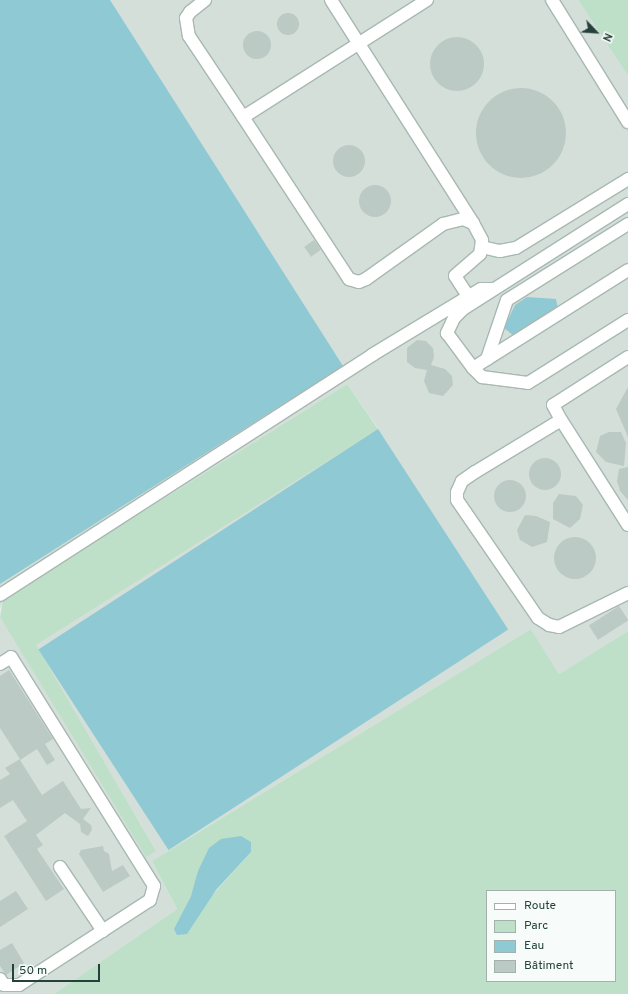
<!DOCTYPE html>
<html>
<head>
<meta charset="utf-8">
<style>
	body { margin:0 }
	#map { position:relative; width:628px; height:994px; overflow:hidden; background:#e6efeb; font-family:Overpass,sans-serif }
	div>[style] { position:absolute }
	.built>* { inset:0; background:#d4dfda }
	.green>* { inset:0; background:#bfe0c8 }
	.water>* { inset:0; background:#8ec9d4; transform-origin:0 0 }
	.building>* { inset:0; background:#bbcac4; transform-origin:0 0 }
	.round { border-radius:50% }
	.roads { filter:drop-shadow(1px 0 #a8b8b2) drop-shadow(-1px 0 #a8b8b2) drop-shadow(0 1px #a8b8b2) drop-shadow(0 -1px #a8b8b2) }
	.minor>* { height:12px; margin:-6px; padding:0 6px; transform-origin:6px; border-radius:6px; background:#fff }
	span { translate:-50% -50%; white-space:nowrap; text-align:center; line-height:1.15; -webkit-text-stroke:3px #f7fbf9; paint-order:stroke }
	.legend { position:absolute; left:486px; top:890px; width:130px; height:92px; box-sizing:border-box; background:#f7fbf9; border:1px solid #a3b1ad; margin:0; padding:5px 7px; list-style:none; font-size:12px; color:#24423a }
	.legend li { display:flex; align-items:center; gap:8px; height:20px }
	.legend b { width:20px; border:1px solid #a3b1ad }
	.north { position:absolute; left:576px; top:12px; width:40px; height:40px; -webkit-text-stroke:3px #f7fbf9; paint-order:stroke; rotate:115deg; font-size:11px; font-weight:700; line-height:16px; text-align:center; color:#24423a }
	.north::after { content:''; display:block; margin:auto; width:14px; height:18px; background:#24423a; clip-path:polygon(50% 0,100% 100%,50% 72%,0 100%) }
	.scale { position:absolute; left:12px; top:964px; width:88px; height:18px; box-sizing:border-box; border:2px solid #24423a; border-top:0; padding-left:5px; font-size:12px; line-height:14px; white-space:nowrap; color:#24423a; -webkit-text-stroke:3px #f7fbf9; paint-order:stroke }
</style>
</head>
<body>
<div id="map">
	<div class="built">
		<i style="clip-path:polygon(0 0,578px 0,628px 76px,628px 631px,559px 674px,531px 629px,152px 861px,177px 909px,54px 994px,0 994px,0 617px,156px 851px,35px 645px,378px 428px,347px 384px,3px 599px,0 609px)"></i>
	</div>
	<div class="green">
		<i style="clip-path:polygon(578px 0,628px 0,628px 76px)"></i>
		<i style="clip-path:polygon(347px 384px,378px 429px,36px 645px,156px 851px,146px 857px,0 617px,3px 599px)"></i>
		<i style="clip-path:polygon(evenodd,531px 629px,559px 674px,628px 631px,628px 994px,54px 994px,177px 909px,152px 861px,531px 629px,251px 852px,214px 893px,183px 912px,191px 896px,251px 852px,531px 629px,487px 891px,615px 891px,615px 981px,487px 981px,487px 891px)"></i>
	</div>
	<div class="water">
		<i style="clip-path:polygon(0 0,110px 0,343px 366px,0 584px)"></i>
		<i style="clip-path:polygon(527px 297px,556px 299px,558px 309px,514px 336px,504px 328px,515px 305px)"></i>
		<i style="left:378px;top:429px;width:239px;height:405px;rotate:57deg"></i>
		<i style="clip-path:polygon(241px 836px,251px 842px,251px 852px,216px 890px,187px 934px,177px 935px,174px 929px,191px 896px,198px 871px,209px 848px,221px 839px)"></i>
	</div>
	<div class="building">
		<i class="round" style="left:277px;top:13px;width:22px;height:22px"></i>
		<i class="round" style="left:243px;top:31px;width:28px;height:28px"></i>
		<i class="round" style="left:430px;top:37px;width:54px;height:54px"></i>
		<i class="round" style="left:476px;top:88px;width:90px;height:90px"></i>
		<i class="round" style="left:333px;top:145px;width:32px;height:32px"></i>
		<i class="round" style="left:359px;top:185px;width:32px;height:32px"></i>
		<i style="left:314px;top:240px;width:12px;height:12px;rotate:55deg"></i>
		<i style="clip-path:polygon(417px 340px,426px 341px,433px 348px,434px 357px,431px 365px,445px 369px,452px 376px,453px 385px,443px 396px,429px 393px,424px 381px,427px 370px,415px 368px,407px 362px,407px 348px)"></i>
		<i style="clip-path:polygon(628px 387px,628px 437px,616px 409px)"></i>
		<i style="clip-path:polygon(609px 432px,621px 432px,626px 443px,624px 466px,606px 462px,596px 452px,600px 436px)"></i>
		<i class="round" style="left:529px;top:458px;width:32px;height:32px"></i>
		<i style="clip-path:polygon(628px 467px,628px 500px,620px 491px,617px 481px,619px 469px)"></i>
		<i class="round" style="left:494px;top:480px;width:32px;height:32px"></i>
		<i style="clip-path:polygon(559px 494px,576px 496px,583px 505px,580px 519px,570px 528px,553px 519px,553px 503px)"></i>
		<i style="clip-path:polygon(525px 515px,536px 516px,550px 522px,547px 542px,532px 547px,520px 540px,517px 530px)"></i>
		<i class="round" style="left:554px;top:537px;width:42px;height:42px"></i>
		<i style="left:619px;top:606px;width:17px;height:36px;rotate:57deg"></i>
		<i style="clip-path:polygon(9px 670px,53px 739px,45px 744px,55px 760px,47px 765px,37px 749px,20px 760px,42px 795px,63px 781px,81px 809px,91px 808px,83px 819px,91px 825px,92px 830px,88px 836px,81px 832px,80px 824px,65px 813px,36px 835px,43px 845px,37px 849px,64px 889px,46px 901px,4px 836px,27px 821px,13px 800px,0 808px,0 780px,10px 774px,5px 768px,20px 759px,0 728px,0 676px)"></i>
		<i style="clip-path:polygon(103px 846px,104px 851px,109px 854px,112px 871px,123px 865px,130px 876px,103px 892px,79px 854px,81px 850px)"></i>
		<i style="clip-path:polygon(16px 891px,28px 909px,0 927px,0 901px)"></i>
		<i style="clip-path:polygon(12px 943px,24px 963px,6px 975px,0 966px,0 950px)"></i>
	</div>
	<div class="roads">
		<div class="minor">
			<i style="left:205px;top:0;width:19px;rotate:141deg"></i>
			<i style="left:190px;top:12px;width:7px;rotate:124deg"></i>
			<i style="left:186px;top:18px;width:18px;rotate:81deg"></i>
			<i style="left:189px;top:36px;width:97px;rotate:56.3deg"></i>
			<i style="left:331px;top:0;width:264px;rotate:57.5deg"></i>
			<i style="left:427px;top:0;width:218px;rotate:147.5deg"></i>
			<i style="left:243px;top:117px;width:194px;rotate:56.8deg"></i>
			<i style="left:349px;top:279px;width:10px;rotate:17deg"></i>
			<i style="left:359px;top:282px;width:8px;rotate:-23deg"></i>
			<i style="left:366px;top:279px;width:95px;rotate:-35.5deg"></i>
			<i style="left:443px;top:224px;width:21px;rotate:-14deg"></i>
			<i style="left:463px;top:219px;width:11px;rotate:22deg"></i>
			<i style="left:473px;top:223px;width:19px;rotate:62deg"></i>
			<i style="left:482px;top:240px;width:14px;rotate:98deg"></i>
			<i style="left:480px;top:254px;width:33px;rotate:139deg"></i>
			<i style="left:455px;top:276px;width:24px;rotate:57deg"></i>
			<i style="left:552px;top:0;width:144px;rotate:58.1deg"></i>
			<i style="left:628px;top:204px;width:196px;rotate:147.5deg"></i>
			<i style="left:463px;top:309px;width:13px;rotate:135deg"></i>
			<i style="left:454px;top:318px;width:17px;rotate:115deg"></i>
			<i style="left:447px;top:333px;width:44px;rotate:53.4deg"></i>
			<i style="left:473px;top:368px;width:183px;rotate:-32.3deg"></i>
			<i style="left:482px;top:247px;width:18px;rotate:13deg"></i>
			<i style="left:500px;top:251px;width:16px;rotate:-11deg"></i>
			<i style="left:516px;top:248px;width:132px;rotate:-31.6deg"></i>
			<i style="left:487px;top:359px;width:62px;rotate:-71.3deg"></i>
			<i style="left:507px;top:300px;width:143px;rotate:-32.1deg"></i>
			<i style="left:473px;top:368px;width:13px;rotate:45deg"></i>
			<i style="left:482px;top:377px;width:46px;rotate:7.4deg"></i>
			<i style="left:528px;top:383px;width:118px;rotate:-32.2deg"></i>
			<i style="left:561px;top:420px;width:17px;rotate:-118deg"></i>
			<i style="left:553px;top:405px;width:89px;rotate:-32.6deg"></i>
			<i style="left:628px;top:525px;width:125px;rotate:-122.5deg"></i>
			<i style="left:561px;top:420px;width:100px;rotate:148.8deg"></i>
			<i style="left:475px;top:472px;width:16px;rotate:145deg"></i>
			<i style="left:462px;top:481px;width:12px;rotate:114deg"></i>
			<i style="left:457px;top:492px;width:8px;rotate:90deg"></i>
			<i style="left:457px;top:500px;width:143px;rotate:55.5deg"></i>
			<i style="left:538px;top:618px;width:13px;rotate:32deg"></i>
			<i style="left:549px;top:625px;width:10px;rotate:11deg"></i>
			<i style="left:559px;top:627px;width:77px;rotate:-26.2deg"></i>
			<i style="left:0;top:595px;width:443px;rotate:-32.8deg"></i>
			<i style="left:372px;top:355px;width:127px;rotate:-31.2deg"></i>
			<i style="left:481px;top:289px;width:13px"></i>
			<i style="left:0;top:664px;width:13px;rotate:-32deg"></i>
			<i style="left:11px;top:657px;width:270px;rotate:58deg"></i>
			<i style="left:154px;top:886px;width:15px;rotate:106deg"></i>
			<i style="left:150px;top:900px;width:156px;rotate:147deg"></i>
			<i style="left:19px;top:985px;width:15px;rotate:180deg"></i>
			<i style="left:4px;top:985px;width:7px;rotate:-124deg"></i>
			<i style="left:60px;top:867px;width:77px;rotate:56.1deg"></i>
		</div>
	</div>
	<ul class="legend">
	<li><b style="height:5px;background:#fff"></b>Route</li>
	<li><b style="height:11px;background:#bfe0c8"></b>Parc</li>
	<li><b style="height:11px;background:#8ec9d4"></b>Eau</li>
	<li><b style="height:11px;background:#bbcac4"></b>Bâtiment</li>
	</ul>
	<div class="north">N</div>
	<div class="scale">50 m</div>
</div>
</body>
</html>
